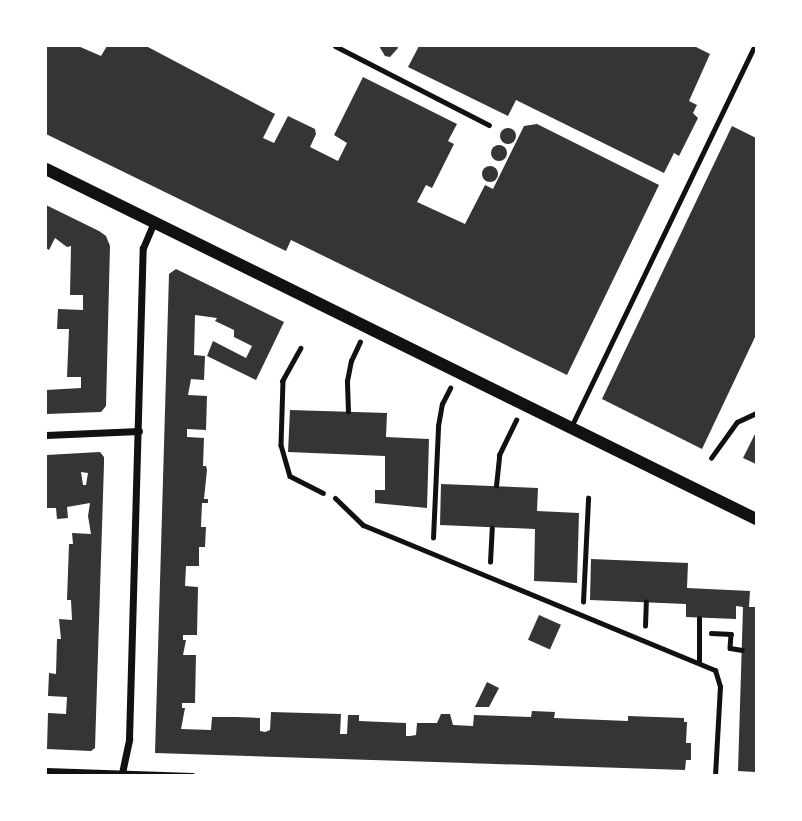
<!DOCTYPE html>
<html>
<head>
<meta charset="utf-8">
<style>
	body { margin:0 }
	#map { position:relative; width:802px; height:821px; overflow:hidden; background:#fff; font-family:"Exo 2",sans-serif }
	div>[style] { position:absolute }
	.building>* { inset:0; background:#353535; transform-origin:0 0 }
	.round { border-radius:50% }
	.path>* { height:4.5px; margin:-2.25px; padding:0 2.25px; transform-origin:2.25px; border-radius:2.25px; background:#111 }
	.service>* { height:5px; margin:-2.5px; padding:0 2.5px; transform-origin:2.5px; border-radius:2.5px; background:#111 }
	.minor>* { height:7px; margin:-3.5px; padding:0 3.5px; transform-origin:3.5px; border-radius:3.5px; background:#111 }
	.tertiary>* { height:12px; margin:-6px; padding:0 6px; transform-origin:6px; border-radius:6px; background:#111 }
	span { translate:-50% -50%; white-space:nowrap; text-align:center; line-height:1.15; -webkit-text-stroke:6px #fff; paint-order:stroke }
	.frame { position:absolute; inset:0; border:47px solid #fff; pointer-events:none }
</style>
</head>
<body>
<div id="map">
	<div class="building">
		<i style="clip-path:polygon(46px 46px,78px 46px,101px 56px,107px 46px,146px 46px,275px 114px,263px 138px,274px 143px,288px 116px,315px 129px,316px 134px,310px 147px,338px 161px,347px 143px,334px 135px,363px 77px,457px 124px,448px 141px,454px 144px,432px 188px,426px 185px,417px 202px,465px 224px,485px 185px,493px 189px,524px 126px,537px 124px,659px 185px,567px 375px,291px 240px,286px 251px,46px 134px)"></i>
		<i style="clip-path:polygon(379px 46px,397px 46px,398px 48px,390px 57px,385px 56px)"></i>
		<i style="clip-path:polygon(419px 46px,694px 46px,710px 54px,689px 101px,697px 105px,693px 113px,698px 118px,679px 156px,674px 153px,664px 173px,516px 100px,508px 116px,408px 67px)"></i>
		<i style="clip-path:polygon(732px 126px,756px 138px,756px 335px,702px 449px,602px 399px)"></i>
		<i class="round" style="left:500px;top:128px;width:16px;height:16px"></i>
		<i class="round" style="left:491px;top:145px;width:16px;height:16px"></i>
		<i class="round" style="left:482px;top:166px;width:16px;height:16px"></i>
		<i style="clip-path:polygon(46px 205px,99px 231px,106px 236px,110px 246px,106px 406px,101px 412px,46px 414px,46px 390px,81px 388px,81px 377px,67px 377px,69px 329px,57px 329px,58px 309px,83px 310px,83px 295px,70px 295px,71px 246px,67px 247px,55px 238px,49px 250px,46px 248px)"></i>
		<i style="clip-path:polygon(176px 269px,284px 322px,256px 380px,207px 356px,213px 341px,246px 358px,252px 346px,234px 337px,234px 330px,215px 321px,217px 318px,195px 315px,194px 355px,205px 356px,204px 380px,191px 379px,188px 395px,207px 396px,206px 430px,187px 429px,187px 437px,204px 438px,203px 466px,206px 466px,207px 470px,204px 499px,208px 499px,208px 503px,202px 503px,201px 527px,206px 527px,205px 547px,199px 547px,199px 566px,186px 566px,185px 586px,198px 587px,197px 635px,183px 635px,183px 640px,186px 640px,183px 655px,196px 655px,195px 703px,182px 703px,182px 708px,185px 708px,181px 729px,211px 730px,212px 717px,236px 717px,260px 718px,260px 731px,265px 732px,270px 730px,271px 712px,341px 714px,340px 734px,347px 734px,348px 715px,359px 715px,359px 721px,406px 723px,406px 736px,410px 736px,416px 735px,417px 723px,437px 723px,441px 714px,450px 714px,453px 725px,473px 726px,474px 715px,531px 717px,532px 711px,555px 712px,554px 718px,628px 721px,628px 716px,684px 718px,684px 722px,687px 722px,686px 743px,691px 743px,691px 760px,686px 760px,685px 770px,155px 753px,169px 274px)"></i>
		<i style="clip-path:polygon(290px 410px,387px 413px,386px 437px,429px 439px,427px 508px,375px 503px,375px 490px,385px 490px,385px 456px,288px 452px)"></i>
		<i style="clip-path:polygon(756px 432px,756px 464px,743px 458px)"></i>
		<i style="clip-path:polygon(evenodd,100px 452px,104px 457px,104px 464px,95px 748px,91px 751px,47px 749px,48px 713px,66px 714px,67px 697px,48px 696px,49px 673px,56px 674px,57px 639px,61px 639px,59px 619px,72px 620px,71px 600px,67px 600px,69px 544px,73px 544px,72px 533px,91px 534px,88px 516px,90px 503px,67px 507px,68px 518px,57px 519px,56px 508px,46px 508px,46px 455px,100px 452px,81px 472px,88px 473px,86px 485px,83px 485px,81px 472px)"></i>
		<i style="clip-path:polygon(441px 484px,538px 488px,537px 511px,579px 513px,577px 583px,534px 581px,535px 529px,440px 525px)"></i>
		<i style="clip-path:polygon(591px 559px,688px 563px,687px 588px,750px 591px,749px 607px,756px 607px,756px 772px,738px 771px,743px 607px,736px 606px,736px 619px,686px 617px,686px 604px,590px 600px)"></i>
		<i style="left:539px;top:615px;width:24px;height:27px;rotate:24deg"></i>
		<i style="clip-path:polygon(487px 682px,499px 688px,489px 707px,475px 707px)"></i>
	</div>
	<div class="path">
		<i style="left:301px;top:348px;width:38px;rotate:119deg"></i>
		<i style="left:283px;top:381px;width:64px;rotate:91.8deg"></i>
		<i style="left:281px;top:445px;width:32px;rotate:74deg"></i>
		<i style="left:290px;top:476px;width:37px;rotate:27deg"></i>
		<i style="left:348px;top:412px;width:31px;rotate:-92deg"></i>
		<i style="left:347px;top:381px;width:20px;rotate:-79deg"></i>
		<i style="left:351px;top:361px;width:21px;rotate:-65deg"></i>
		<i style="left:711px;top:458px;width:44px;rotate:-54.2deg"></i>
		<i style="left:737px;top:422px;width:21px;rotate:-25deg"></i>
		<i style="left:496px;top:486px;width:31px;rotate:-84deg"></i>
		<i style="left:499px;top:455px;width:39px;rotate:-64deg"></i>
		<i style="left:433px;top:538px;width:112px;rotate:-87.4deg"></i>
		<i style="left:438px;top:426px;width:22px;rotate:-80deg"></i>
		<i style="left:442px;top:404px;width:18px;rotate:-63deg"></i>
		<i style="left:490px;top:562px;width:34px;rotate:-87deg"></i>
		<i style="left:583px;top:602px;width:104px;rotate:-87.2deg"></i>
		<i style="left:645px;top:626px;width:24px;rotate:-88deg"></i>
		<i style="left:711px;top:633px;width:20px;rotate:3deg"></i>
		<i style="left:731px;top:634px;width:14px;rotate:94deg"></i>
		<i style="left:730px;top:648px;width:12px;rotate:9deg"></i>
	</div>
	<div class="service">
		<i style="left:335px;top:46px;width:173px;rotate:27.2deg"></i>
		<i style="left:571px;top:427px;width:420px;rotate:-64.3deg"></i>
		<i style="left:335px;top:498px;width:39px;rotate:44deg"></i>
		<i style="left:363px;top:525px;width:381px;rotate:22.4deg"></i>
		<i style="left:715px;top:670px;width:17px;rotate:73deg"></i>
		<i style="left:720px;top:686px;width:90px;rotate:93.2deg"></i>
		<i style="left:699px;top:661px;width:43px;rotate:-90deg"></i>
	</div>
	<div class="minor">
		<i style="left:46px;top:435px;width:93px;rotate:-2.5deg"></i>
		<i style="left:46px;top:771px;width:146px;rotate:2deg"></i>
		<i style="left:122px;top:773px;width:35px;rotate:-78deg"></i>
		<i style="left:129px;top:739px;width:491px;rotate:-88.4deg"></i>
		<i style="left:143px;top:248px;width:28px;rotate:-67deg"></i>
	</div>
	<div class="tertiary">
		<i style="left:46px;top:169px;width:792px;rotate:26.24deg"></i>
	</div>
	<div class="frame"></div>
</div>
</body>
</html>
